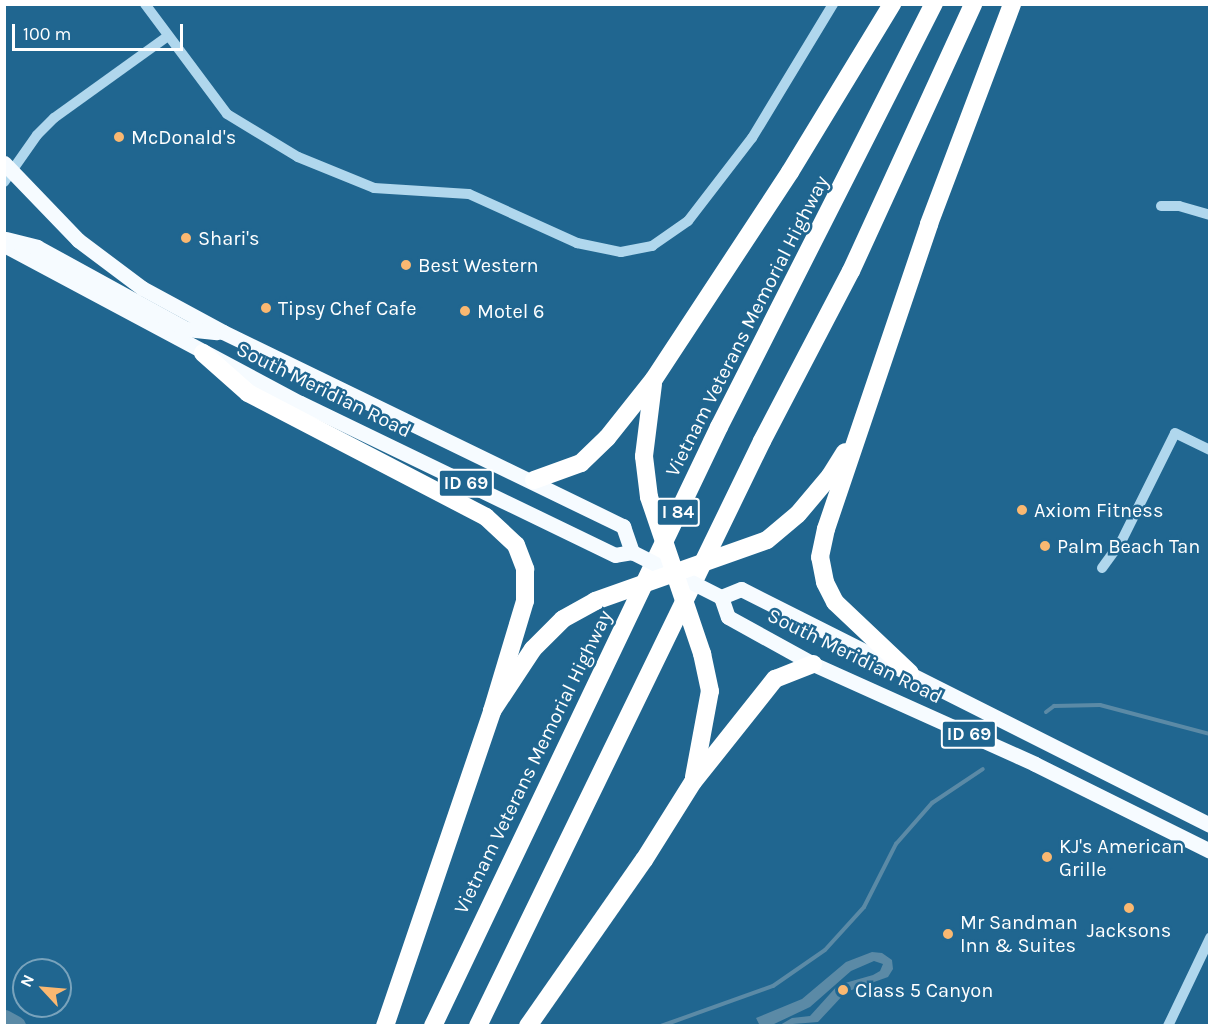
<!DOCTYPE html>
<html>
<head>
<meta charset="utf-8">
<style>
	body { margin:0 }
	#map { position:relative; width:1214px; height:1030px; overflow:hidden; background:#206690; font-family:Karla,sans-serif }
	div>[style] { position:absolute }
	.water>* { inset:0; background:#5b8aa6 }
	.stream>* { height:4px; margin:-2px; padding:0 2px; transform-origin:2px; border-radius:2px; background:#5b8aa6 }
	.river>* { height:21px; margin:-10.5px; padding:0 10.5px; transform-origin:10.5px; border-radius:10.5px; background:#5b8aa6 }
	.minor>* { height:10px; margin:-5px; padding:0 5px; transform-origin:5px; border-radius:5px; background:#b0d7ed }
	.major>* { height:15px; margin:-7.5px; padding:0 7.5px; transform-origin:7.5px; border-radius:7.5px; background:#f6fbff }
	.highway>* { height:18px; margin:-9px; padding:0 9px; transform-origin:9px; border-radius:9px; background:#fff }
	.major-bridge>* { height:15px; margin:-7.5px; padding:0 7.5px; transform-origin:7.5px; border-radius:7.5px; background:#f6fbff }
	.highway-bridge>* { height:18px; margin:-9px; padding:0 9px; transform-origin:9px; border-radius:9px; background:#fff }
	.dots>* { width:16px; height:16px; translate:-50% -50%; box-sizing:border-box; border:3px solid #206690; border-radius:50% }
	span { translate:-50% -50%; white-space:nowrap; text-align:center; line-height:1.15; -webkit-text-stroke:5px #206690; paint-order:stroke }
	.shield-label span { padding:2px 4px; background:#206690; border:2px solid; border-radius:4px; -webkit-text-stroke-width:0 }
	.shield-label { font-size:18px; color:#fff; font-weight:700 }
	.poi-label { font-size:20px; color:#fff }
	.left { translate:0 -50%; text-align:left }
	.street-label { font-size:20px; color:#fff }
	.frame { position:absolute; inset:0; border:6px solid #fff; pointer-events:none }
	.north { position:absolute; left:12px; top:958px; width:60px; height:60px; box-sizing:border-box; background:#206690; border:2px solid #79a3bc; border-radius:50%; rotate:296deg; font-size:16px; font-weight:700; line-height:24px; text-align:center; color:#fff }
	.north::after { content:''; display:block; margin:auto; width:21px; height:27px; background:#fab871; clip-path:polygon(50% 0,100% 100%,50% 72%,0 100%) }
	.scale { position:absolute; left:12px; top:24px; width:171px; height:27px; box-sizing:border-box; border:3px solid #fff; border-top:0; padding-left:8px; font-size:18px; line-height:21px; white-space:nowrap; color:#fff; -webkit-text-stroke:4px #206690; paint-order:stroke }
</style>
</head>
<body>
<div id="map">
	<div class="water">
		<i style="clip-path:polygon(872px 952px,882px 953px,892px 960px,893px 969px,888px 977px,846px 992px,818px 1022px,780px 1025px,792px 1018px,810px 1016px,838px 985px,873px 975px,880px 971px,883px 964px,874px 961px,851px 971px,810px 1007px,772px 1025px,759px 1024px,756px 1018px,802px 999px,846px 962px)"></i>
	</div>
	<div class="stream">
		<i style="left:1046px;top:712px;width:10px;rotate:-37deg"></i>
		<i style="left:1054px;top:706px;width:46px;rotate:-1.2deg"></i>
		<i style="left:1100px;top:705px;width:114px;rotate:14.8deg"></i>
		<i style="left:661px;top:1026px;width:119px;rotate:-19.7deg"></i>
		<i style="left:773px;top:986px;width:63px;rotate:-34.7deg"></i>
		<i style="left:825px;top:950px;width:58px;rotate:-47.8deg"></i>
		<i style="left:864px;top:907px;width:71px;rotate:-63.1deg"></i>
		<i style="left:896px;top:844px;width:55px;rotate:-48.7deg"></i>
		<i style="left:932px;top:803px;width:61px;rotate:-33.7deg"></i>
	</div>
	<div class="river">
		<i style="left:4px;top:1020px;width:13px;rotate:29deg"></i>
	</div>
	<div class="minor">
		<i style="left:145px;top:4px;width:137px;rotate:53.3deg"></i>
		<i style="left:227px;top:114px;width:83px;rotate:31.2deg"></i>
		<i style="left:298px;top:157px;width:82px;rotate:22.2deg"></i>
		<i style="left:374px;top:188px;width:95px;rotate:3.6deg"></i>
		<i style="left:469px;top:194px;width:119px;rotate:24.4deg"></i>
		<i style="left:577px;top:243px;width:45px;rotate:11.6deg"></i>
		<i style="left:621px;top:252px;width:32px;rotate:-11deg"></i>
		<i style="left:652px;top:246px;width:44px;rotate:-34.8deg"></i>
		<i style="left:688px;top:221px;width:105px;rotate:-52.4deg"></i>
		<i style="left:752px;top:138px;width:157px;rotate:-58.8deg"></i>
		<i style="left:4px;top:182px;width:57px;rotate:-54.9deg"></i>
		<i style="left:37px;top:135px;width:24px;rotate:-45deg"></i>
		<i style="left:54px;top:118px;width:140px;rotate:-35.7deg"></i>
		<i style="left:1161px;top:206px;width:18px"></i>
		<i style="left:1179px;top:206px;width:32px;rotate:16deg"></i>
		<i style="left:1102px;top:568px;width:34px;rotate:-54deg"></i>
		<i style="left:1122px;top:540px;width:119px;rotate:-63.6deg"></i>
		<i style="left:1175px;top:433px;width:39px;rotate:26deg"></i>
		<i style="left:1168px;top:1026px;width:98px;rotate:-64.5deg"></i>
	</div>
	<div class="major">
		<i style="left:4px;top:163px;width:107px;rotate:46.1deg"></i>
		<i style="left:78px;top:240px;width:80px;rotate:36.9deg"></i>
		<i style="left:142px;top:288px;width:92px;rotate:28.5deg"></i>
		<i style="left:223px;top:332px;width:445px;rotate:25.9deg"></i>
		<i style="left:623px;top:526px;width:28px;rotate:71deg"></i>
		<i style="left:632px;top:552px;width:17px;rotate:170deg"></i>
		<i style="left:615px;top:555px;width:350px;rotate:-154.2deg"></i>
		<i style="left:300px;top:403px;width:336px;rotate:-151.9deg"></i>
		<i style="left:6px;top:239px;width:32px;rotate:14deg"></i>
		<i style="left:37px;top:247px;width:170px;rotate:28.8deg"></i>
		<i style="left:186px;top:329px;width:31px;rotate:6deg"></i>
		<i style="left:1210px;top:825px;width:525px;rotate:-153.29deg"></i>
		<i style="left:741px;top:589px;width:22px;rotate:158deg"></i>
		<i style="left:721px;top:597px;width:21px;rotate:71deg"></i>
		<i style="left:728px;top:617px;width:97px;rotate:28.9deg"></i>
		<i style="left:813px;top:664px;width:243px;rotate:24.2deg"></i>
		<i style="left:1035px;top:764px;width:195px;rotate:26.4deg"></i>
	</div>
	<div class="highway">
		<i style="left:203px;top:353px;width:60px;rotate:41.6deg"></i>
		<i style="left:248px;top:393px;width:268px;rotate:27.5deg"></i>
		<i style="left:486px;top:517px;width:41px;rotate:43deg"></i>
		<i style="left:516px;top:545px;width:26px;rotate:69deg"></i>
		<i style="left:525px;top:569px;width:32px;rotate:90deg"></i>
		<i style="left:525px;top:601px;width:115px;rotate:106.7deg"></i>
		<i style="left:534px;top:480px;width:50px;rotate:-19.9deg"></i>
		<i style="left:581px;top:463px;width:36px;rotate:-44deg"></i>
		<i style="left:607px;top:438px;width:75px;rotate:-51.5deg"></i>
		<i style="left:654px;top:379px;width:248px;rotate:-56.7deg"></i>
		<i style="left:790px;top:172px;width:197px;rotate:-58.7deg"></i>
		<i style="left:649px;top:497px;width:41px;rotate:-97deg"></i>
		<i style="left:644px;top:456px;width:73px;rotate:-82.9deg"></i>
		<i style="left:767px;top:540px;width:40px;rotate:-40deg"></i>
		<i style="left:798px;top:514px;width:50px;rotate:-49.9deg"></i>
		<i style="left:830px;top:476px;width:28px;rotate:-58deg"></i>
		<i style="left:910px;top:673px;width:103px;rotate:-136.6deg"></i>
		<i style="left:835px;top:602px;width:22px;rotate:-117deg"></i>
		<i style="left:825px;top:582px;width:25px;rotate:-101deg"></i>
		<i style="left:820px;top:557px;width:29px;rotate:-78deg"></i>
		<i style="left:826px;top:529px;width:322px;rotate:-71.3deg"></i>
		<i style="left:929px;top:224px;width:235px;rotate:-69.3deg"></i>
		<i style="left:694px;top:777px;width:87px;rotate:-79.5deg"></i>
		<i style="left:710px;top:691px;width:38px;rotate:-102deg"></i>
		<i style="left:385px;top:1026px;width:333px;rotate:-71.2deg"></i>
		<i style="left:492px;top:711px;width:74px;rotate:-56.5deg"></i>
		<i style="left:533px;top:649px;width:42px;rotate:-45deg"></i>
		<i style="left:563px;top:619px;width:37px;rotate:-29deg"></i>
		<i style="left:433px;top:1026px;width:664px;rotate:-64.48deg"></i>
		<i style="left:719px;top:427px;width:475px;rotate:-63.1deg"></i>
		<i style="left:478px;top:1026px;width:650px;rotate:-64.1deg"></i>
		<i style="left:762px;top:441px;width:192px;rotate:-62.4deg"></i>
		<i style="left:851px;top:271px;width:294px;rotate:-65.4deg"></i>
		<i style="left:528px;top:1026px;width:203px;rotate:-55.1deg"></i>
		<i style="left:644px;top:860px;width:92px;rotate:-57.9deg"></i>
		<i style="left:693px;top:782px;width:132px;rotate:-51.5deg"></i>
		<i style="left:775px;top:679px;width:41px;rotate:-21.5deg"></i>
	</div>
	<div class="major-bridge">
		<i style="left:632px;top:552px;width:100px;rotate:26.8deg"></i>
	</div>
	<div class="highway-bridge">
		<i style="left:649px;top:497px;width:166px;rotate:71.3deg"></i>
		<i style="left:595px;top:601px;width:182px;rotate:-19.5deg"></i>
	</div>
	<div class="dots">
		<i style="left:119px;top:137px;background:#fab871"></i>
		<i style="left:186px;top:238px;background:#fab871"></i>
		<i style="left:406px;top:265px;background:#fab871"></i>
		<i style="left:266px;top:308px;background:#fab871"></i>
		<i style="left:465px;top:311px;background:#fab871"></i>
		<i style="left:1022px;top:510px;background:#fab871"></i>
		<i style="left:1045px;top:546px;background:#fab871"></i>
		<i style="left:1047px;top:857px;background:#fab871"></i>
		<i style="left:1129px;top:908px;background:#fab871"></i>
		<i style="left:948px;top:934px;background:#fab871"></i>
		<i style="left:843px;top:990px;background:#fab871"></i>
	</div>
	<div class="shield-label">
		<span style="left:466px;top:483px">ID 69</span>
		<span style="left:678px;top:512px">I 84</span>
		<span style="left:969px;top:734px">ID 69</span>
	</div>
	<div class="poi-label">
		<span class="left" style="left:131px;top:137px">McDonald's</span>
		<span class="left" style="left:198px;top:238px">Shari's</span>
		<span class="left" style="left:418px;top:265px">Best Western</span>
		<span class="left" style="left:278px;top:308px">Tipsy Chef Cafe</span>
		<span class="left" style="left:477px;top:311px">Motel 6</span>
		<span class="left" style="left:1034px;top:510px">Axiom Fitness</span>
		<span class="left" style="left:1057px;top:546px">Palm Beach Tan</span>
		<span class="left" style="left:1059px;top:858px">KJ's American<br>Grille</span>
		<span class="left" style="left:960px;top:934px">Mr Sandman<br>Inn &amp; Suites</span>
		<span style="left:1129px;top:930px">Jacksons</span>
		<span class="left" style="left:855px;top:990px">Class 5 Canyon</span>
	</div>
	<div class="street-label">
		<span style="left:747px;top:326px;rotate:-63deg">Vietnam Veterans Memorial Highway</span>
		<span style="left:324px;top:390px;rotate:26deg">South Meridian Road</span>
		<span style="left:855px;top:656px;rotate:26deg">South Meridian Road</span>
		<span style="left:533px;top:762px;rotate:-64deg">Vietnam Veterans Memorial Highway</span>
	</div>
	<div class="frame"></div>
	<div class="north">N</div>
	<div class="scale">100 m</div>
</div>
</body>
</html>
